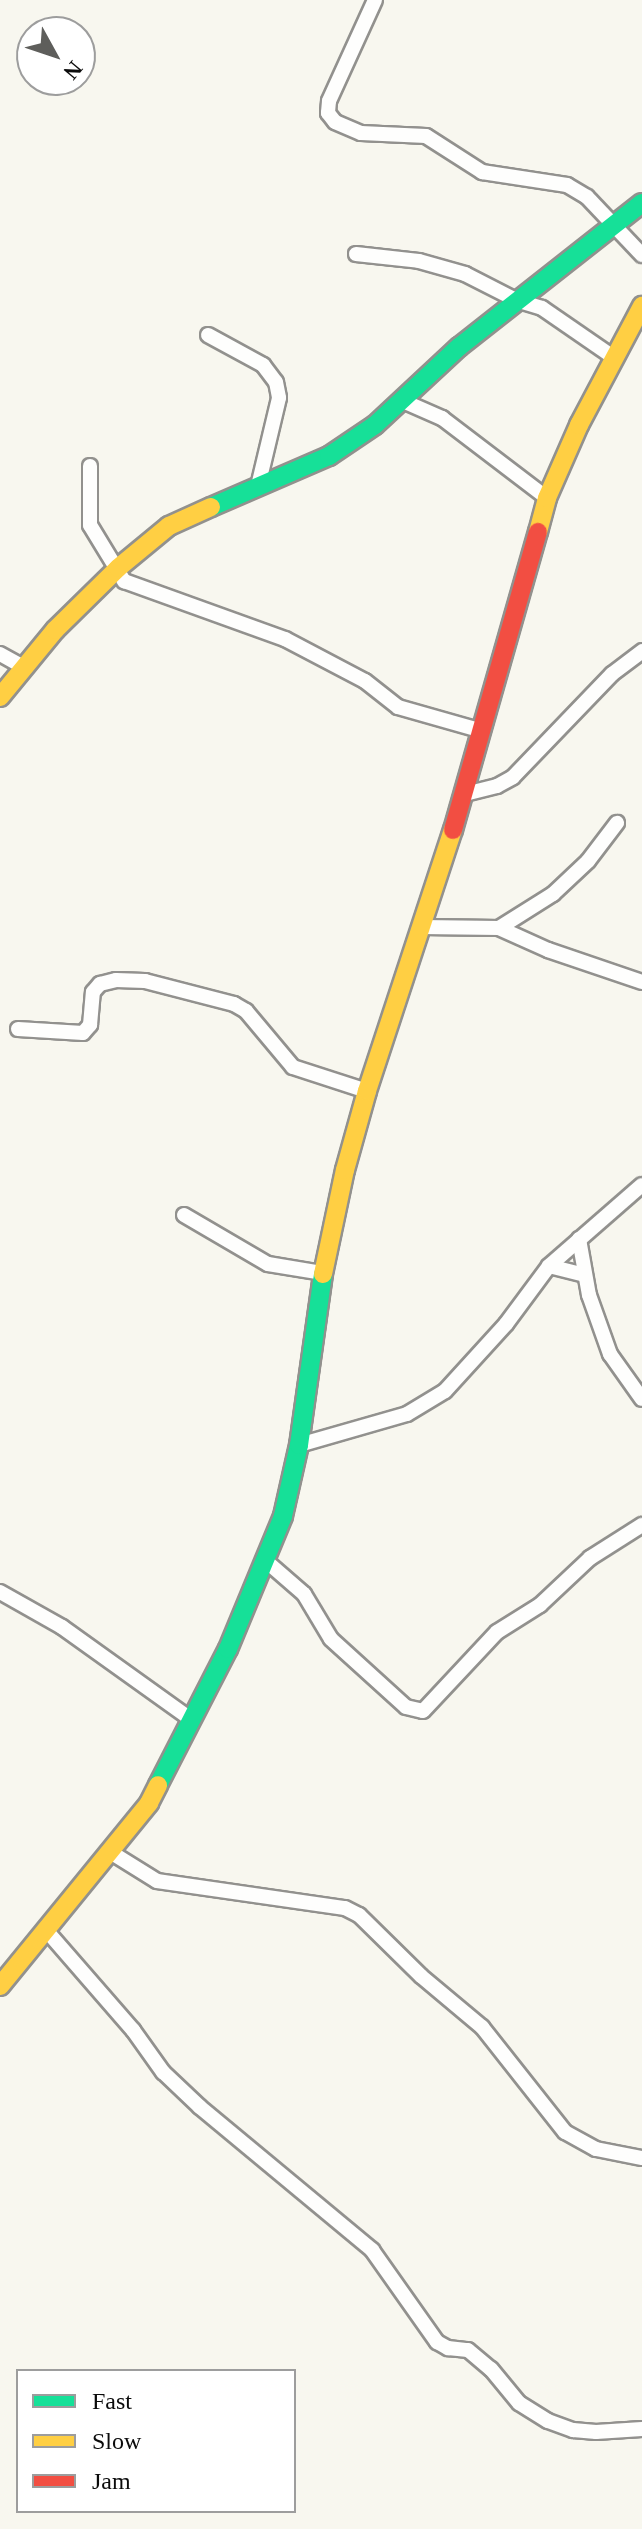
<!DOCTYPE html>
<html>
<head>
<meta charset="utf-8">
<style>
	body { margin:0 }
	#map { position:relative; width:642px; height:2529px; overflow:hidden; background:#f8f7ef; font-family:"Times New Roman",serif }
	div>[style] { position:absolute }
	.roads { filter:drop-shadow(2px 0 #92918e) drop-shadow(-2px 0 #92918e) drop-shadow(0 2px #92918e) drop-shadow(0 -2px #92918e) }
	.street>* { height:14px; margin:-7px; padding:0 7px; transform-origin:7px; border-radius:7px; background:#fefefd }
	.fast>* { height:18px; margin:-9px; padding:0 9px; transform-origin:9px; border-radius:9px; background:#16e098 }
	.slow>* { height:18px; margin:-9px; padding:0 9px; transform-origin:9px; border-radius:9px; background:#ffcf43 }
	.jam>* { height:18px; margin:-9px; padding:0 9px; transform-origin:9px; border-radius:9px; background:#f24e42 }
	span { translate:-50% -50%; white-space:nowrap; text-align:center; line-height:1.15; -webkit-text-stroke:8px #fff; paint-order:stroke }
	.legend { position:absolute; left:16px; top:2369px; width:280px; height:144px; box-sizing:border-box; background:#fff; border:2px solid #9d9d9d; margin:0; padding:10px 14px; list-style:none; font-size:24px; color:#0b0b0b }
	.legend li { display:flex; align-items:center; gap:16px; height:40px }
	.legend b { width:40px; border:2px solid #9d9d9d }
	.north { position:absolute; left:16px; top:16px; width:80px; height:80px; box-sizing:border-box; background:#fff; border:2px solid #9d9d9d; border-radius:50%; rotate:130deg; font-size:22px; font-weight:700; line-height:32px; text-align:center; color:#0b0b0b }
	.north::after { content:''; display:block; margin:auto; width:28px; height:36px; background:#5e5e5b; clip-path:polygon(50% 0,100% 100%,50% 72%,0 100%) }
</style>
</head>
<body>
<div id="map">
	<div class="roads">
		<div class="street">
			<i style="left:375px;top:0;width:111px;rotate:114.5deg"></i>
			<i style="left:329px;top:101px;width:12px;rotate:95deg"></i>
			<i style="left:328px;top:113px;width:11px;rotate:52deg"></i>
			<i style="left:335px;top:122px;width:28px;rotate:23deg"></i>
			<i style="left:361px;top:133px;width:65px;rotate:2.6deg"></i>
			<i style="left:426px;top:136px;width:67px;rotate:32.7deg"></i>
			<i style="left:482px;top:172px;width:86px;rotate:8.7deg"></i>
			<i style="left:567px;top:185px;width:23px;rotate:31deg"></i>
			<i style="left:587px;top:197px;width:80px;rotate:46.5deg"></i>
			<i style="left:356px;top:254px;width:63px;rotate:6.3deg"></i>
			<i style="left:419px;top:261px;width:48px;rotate:15.8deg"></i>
			<i style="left:465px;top:274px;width:57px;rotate:27deg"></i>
			<i style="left:516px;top:300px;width:27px;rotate:17deg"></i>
			<i style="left:542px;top:308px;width:86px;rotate:34.6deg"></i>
			<i style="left:208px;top:335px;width:63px;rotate:28.6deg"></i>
			<i style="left:263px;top:365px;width:21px;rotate:53deg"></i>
			<i style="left:276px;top:382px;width:16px;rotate:79deg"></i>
			<i style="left:279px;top:398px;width:90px;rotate:103.4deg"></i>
			<i style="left:403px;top:401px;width:43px;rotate:23.6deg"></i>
			<i style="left:442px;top:418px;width:132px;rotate:37.3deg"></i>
			<i style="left:90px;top:466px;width:59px;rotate:90deg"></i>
			<i style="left:90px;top:525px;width:66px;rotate:58.7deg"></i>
			<i style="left:124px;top:581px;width:171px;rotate:19.8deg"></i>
			<i style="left:285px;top:639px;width:90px;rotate:27.7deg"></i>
			<i style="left:365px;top:681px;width:42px;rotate:38.2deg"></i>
			<i style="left:398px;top:707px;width:87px;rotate:15.9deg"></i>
			<i style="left:0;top:654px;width:26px;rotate:29deg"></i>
			<i style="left:465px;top:794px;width:33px;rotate:-14deg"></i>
			<i style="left:497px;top:786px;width:18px;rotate:-29deg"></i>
			<i style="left:513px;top:777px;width:143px;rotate:-46.1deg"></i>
			<i style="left:612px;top:674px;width:38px;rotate:-37deg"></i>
			<i style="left:422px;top:927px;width:77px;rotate:0.7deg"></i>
			<i style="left:499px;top:928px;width:54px;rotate:24.2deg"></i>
			<i style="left:548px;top:950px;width:99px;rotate:18.8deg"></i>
			<i style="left:499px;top:928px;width:64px;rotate:-32.2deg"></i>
			<i style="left:553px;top:894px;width:48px;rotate:-43.3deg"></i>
			<i style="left:588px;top:861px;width:48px;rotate:-52.7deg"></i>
			<i style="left:18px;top:1029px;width:65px;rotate:3.5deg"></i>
			<i style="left:83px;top:1033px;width:11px;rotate:-49deg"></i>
			<i style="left:90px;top:1025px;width:33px;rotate:-85deg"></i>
			<i style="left:93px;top:992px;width:11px;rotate:-49deg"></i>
			<i style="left:100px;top:984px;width:16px;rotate:-14deg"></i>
			<i style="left:116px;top:980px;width:29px;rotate:2deg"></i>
			<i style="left:145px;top:981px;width:92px;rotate:14.5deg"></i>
			<i style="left:234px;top:1004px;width:14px;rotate:30deg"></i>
			<i style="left:246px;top:1011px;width:73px;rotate:50deg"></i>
			<i style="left:293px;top:1067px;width:78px;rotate:18deg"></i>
			<i style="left:184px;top:1215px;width:97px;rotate:30.3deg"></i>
			<i style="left:268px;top:1264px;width:56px;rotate:9.3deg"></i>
			<i style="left:579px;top:1239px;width:57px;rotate:79.9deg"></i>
			<i style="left:589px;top:1295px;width:63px;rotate:70.4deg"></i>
			<i style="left:610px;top:1354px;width:55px;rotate:54.6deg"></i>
			<i style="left:549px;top:1266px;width:37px;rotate:14deg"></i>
			<i style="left:299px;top:1445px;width:112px;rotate:-16deg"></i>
			<i style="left:407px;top:1414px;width:44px;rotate:-31.2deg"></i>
			<i style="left:445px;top:1391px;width:91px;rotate:-47.7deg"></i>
			<i style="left:506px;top:1324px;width:72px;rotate:-53.4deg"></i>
			<i style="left:549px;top:1266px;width:123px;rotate:-41.1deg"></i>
			<i style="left:266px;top:1561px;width:50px;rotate:41deg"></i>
			<i style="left:304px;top:1594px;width:52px;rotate:59deg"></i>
			<i style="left:331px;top:1639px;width:101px;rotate:42.2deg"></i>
			<i style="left:406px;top:1707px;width:17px;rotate:13deg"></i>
			<i style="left:423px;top:1711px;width:108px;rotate:-46.9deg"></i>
			<i style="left:497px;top:1632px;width:51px;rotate:-32.1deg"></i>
			<i style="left:540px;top:1605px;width:69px;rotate:-43.2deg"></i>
			<i style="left:590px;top:1558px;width:62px;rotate:-32.4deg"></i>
			<i style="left:0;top:1592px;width:71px;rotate:29.4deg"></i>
			<i style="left:62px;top:1627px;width:160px;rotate:35.6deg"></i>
			<i style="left:112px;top:1853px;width:53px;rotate:31.9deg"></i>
			<i style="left:157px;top:1881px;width:190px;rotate:8.2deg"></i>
			<i style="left:345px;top:1908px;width:16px;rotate:27deg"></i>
			<i style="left:359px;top:1915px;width:87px;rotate:44.5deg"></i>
			<i style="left:421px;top:1976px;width:80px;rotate:39.9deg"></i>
			<i style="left:482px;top:2027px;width:134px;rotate:51.7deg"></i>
			<i style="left:565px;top:2132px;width:35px;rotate:29deg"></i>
			<i style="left:596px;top:2149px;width:47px;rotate:11.1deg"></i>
			<i style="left:46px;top:1930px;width:133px;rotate:49deg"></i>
			<i style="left:133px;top:2030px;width:52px;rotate:54.5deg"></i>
			<i style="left:163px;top:2072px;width:51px;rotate:43.4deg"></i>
			<i style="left:200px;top:2107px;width:224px;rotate:39.7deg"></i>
			<i style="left:372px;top:2250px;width:113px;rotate:54.8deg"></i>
			<i style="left:437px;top:2342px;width:13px;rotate:29deg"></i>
			<i style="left:448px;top:2348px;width:20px;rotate:6deg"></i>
			<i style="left:468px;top:2350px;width:30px;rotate:40deg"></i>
			<i style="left:491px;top:2369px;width:44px;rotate:50.5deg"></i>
			<i style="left:519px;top:2403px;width:34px;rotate:32deg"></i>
			<i style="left:548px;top:2421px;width:27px;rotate:20deg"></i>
			<i style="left:573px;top:2430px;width:23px;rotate:5deg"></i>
			<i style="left:596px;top:2432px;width:46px;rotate:-3.7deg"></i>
		</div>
		<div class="fast">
			<i style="left:211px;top:507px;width:129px;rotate:-23.4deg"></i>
			<i style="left:329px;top:456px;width:55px;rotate:-34deg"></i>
			<i style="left:375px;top:425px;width:115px;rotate:-42.9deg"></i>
			<i style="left:459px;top:347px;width:233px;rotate:-38.2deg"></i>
			<i style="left:158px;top:1785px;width:153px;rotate:-62.8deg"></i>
			<i style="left:228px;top:1649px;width:144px;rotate:-67.5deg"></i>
			<i style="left:283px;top:1516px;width:73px;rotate:-77.3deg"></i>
			<i style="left:299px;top:1445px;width:173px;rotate:-82deg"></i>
		</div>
		<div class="slow">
			<i style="left:538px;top:532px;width:35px;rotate:-75deg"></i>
			<i style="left:547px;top:498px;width:80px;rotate:-66.3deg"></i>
			<i style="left:579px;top:425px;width:135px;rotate:-62.1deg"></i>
			<i style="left:0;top:697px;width:87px;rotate:-50.6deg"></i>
			<i style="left:55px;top:630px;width:88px;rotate:-44.5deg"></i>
			<i style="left:118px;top:568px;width:66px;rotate:-39.5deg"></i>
			<i style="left:169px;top:526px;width:46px;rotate:-24.3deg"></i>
			<i style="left:323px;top:1274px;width:106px;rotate:-78.1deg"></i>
			<i style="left:345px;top:1170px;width:82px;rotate:-74.4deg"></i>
			<i style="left:367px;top:1091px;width:275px;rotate:-71.8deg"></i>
			<i style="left:0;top:1986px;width:236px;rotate:-50.8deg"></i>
			<i style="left:149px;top:1803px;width:20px;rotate:-63deg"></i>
		</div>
		<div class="jam">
			<i style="left:453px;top:830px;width:310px;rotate:-74.1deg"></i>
		</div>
	</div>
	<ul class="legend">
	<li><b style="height:10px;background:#16e098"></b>Fast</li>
	<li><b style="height:10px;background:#ffcf43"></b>Slow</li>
	<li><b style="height:10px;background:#f24e42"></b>Jam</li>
	</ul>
	<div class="north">N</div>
</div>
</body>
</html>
